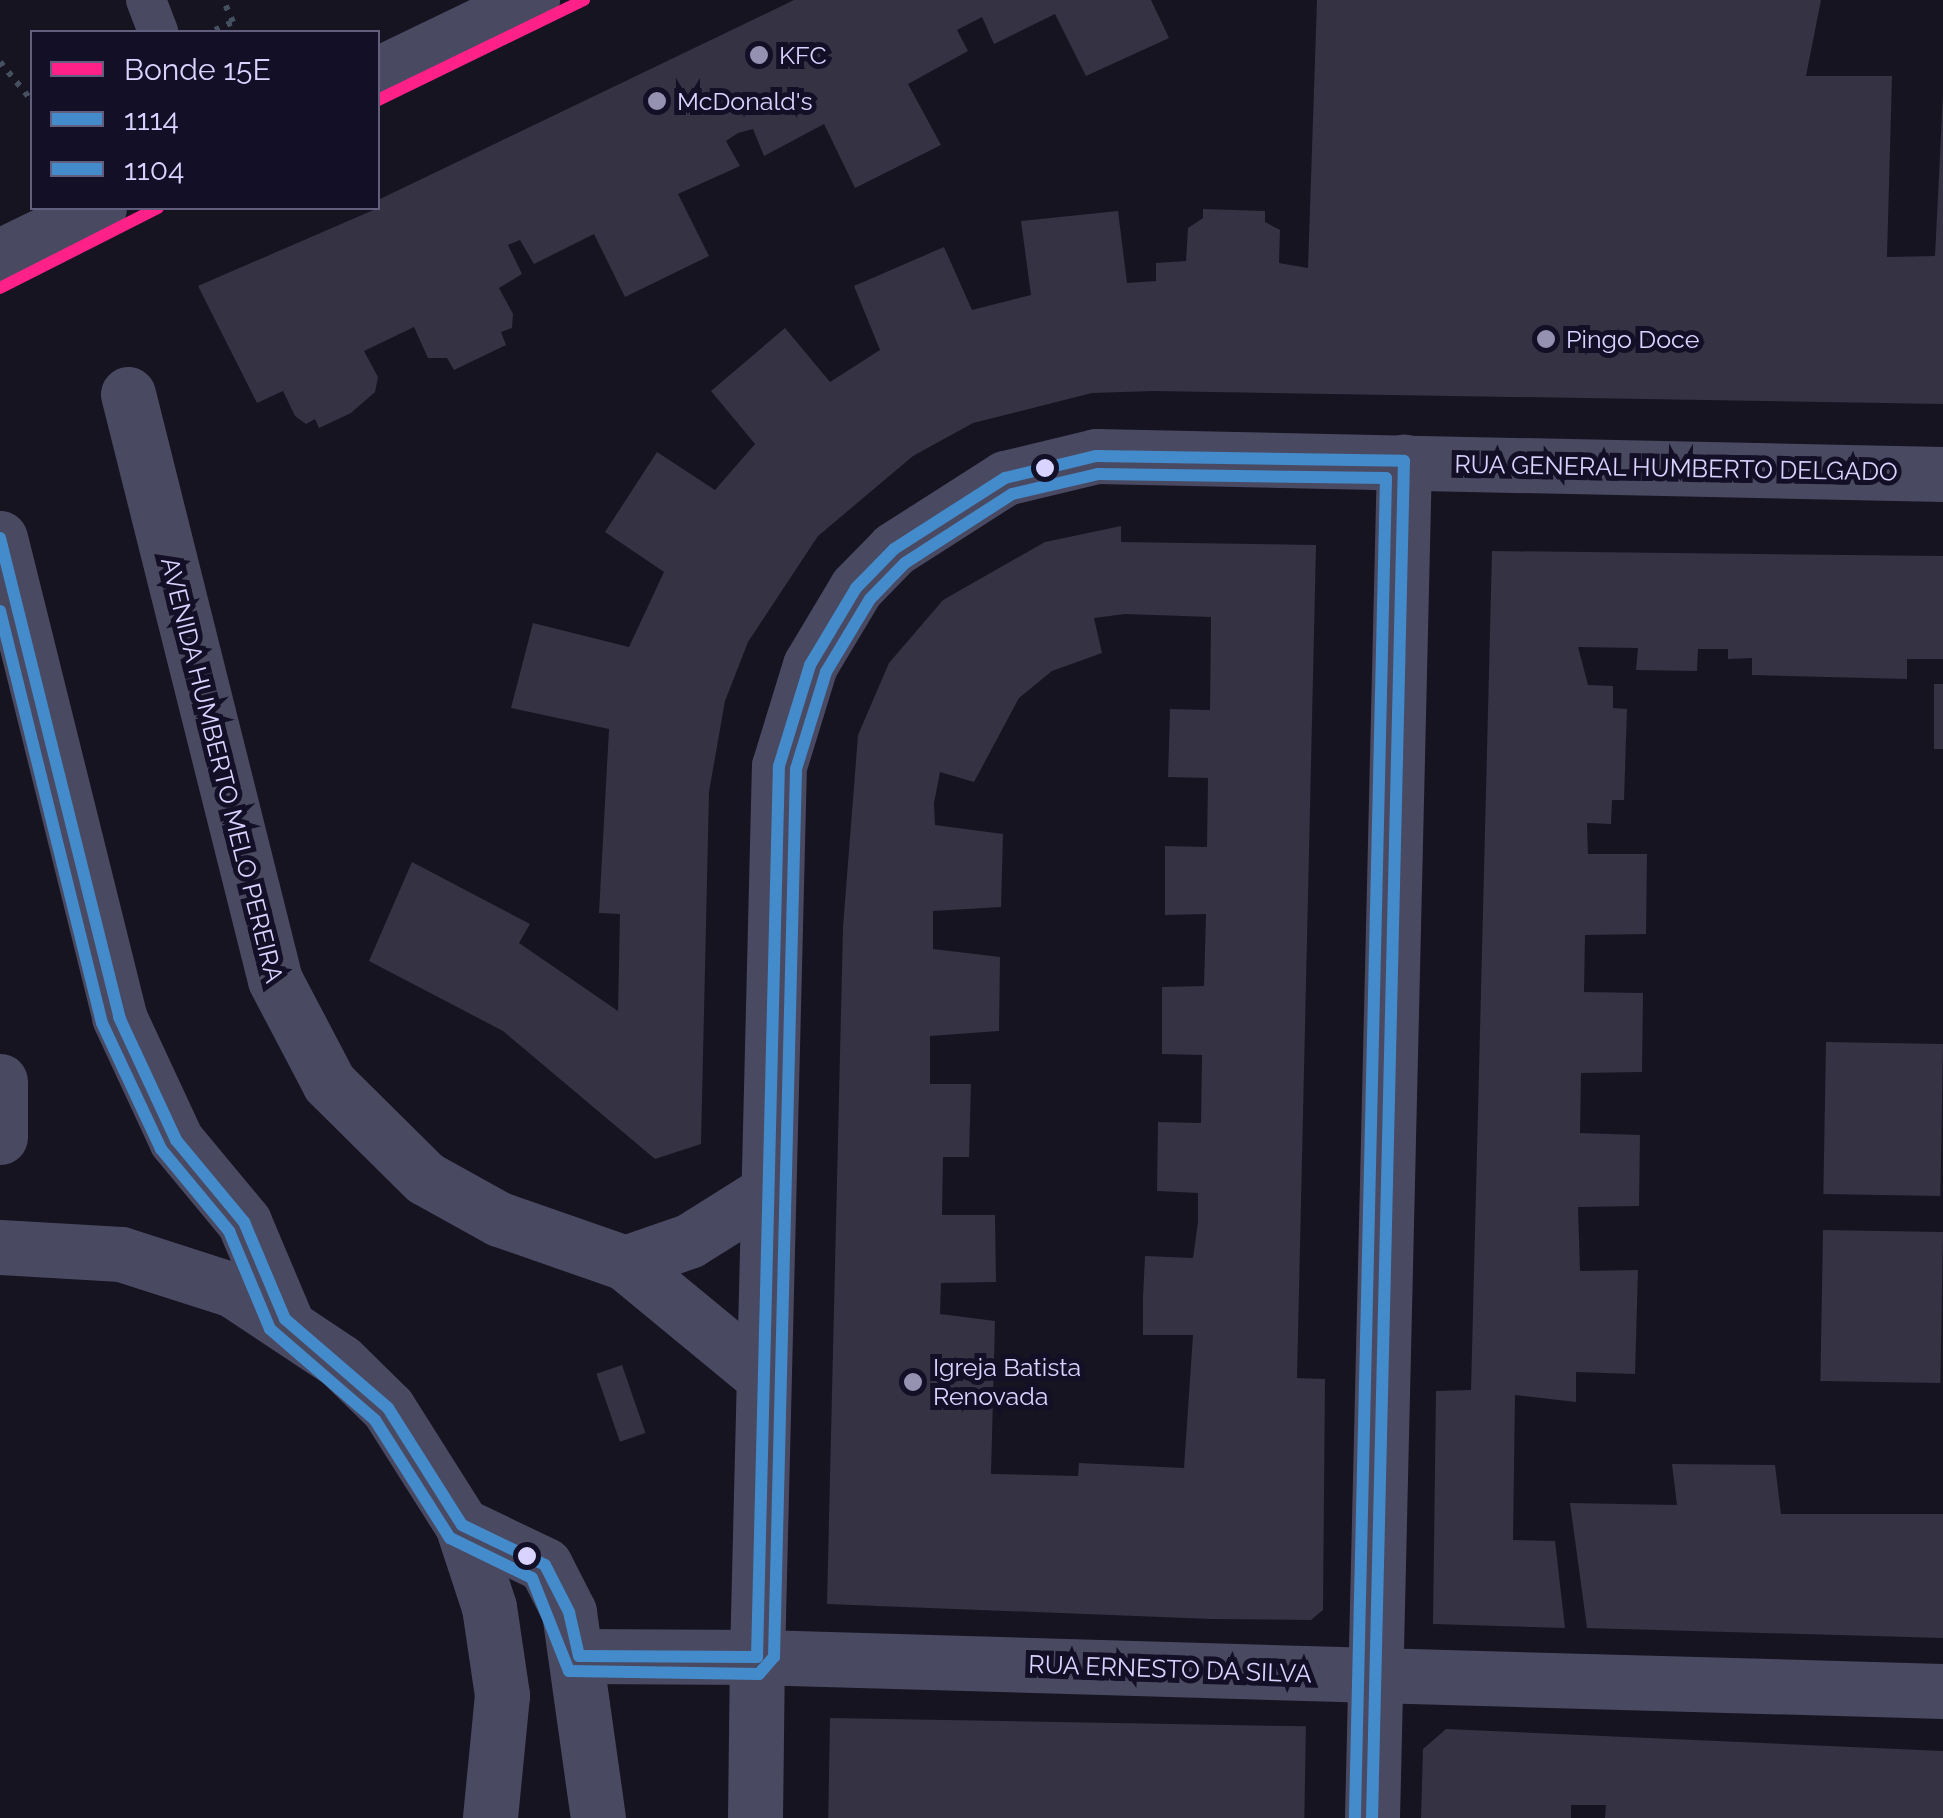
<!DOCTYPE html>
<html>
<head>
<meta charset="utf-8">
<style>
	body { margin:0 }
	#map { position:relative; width:1943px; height:1818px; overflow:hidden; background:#161421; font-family:Raleway,sans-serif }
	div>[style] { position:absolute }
	.building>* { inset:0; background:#343243; transform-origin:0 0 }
	.path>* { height:6px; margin-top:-3px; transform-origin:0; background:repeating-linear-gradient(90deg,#44505f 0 5px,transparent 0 13px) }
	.service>* { height:40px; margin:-20px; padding:0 20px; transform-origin:20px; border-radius:20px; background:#4a4962 }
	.pedestrian>* { height:55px; margin:-27.5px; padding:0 27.5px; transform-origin:27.5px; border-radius:27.5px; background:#4a4962 }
	.minor>* { height:55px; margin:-27.5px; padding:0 27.5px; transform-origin:27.5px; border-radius:27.5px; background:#4a4962 }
	.tertiary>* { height:55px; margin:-27.5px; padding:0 27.5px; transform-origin:27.5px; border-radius:27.5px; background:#4a4962 }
	.bus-1>* { height:12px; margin:-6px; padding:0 6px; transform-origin:6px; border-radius:6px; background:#448bcb }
	.bus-2>* { height:12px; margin:-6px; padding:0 6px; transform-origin:6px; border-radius:6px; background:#448bcb }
	.tram-1>* { height:12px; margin:-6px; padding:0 6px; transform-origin:6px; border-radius:6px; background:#ff2088 }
	.dots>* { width:28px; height:28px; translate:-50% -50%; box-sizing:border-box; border:5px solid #130f26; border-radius:50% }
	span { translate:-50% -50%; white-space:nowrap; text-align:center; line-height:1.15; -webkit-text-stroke:10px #130f26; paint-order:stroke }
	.poi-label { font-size:25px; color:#d9d4ff }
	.left { translate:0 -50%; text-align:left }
	.street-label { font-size:25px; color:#d9d4ff }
	.legend { position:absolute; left:30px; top:30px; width:350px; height:180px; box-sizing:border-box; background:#130f26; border:2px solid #625e7d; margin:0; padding:12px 18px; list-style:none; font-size:30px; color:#d9d4ff }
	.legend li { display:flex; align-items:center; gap:20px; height:50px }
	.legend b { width:50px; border:2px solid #625e7d }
</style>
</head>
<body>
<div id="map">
	<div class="building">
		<i style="clip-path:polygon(794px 0,1151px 0,1169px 38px,1086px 76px,1055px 14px,994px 44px,982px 17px,957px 30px,968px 51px,908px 84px,941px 145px,855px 188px,824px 124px,764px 156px,753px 129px,738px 133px,726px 141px,740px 166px,678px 194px,709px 256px,625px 297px,594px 234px,534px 264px,520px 240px,508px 245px,522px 274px,499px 288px,513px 314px,512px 328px,501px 332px,506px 345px,454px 370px,447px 358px,428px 358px,414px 327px,364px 351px,378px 377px,375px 392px,351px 413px,319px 428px,315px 419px,306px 424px,295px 416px,283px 391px,257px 403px,198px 286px,378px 208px,378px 200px)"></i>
		<i style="clip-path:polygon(1317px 0,1821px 0,1806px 76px,1892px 76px,1887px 257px,1935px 256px,1943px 94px,1943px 404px,1153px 391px,1092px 393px,973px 423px,913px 456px,818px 536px,748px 642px,725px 701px,709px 792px,701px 1144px,655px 1159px,503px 1031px,369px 961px,412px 862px,530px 924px,519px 943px,618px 1011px,620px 914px,599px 913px,609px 729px,511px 708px,533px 623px,629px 647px,664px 572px,605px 532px,657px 452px,715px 490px,755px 444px,711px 391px,785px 328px,830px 382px,880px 350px,854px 286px,944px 247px,972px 310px,1031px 295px,1021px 221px,1118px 211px,1127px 283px,1156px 281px,1156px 263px,1186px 261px,1188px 228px,1203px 218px,1203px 209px,1265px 211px,1265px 222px,1280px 230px,1279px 263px,1308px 268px)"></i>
		<i style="clip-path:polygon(evenodd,1121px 526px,1121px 542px,1316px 545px,1297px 1378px,1325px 1379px,1323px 1610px,1311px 1620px,1212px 1619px,827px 1604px,843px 927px,858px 735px,889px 663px,943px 600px,1045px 542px,1121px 526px,1125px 614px,1211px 617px,1210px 710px,1170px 709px,1168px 777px,1208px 778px,1207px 847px,1165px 846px,1165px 915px,1206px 914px,1204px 986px,1162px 987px,1162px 1054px,1202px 1055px,1201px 1123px,1158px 1122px,1157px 1191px,1198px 1193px,1198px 1222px,1193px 1258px,1145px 1256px,1143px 1297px,1143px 1335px,1193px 1335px,1184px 1468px,1079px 1463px,1078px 1476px,991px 1474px,995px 1321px,940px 1314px,941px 1283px,996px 1282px,995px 1215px,942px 1215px,943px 1157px,969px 1157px,971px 1084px,930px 1084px,930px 1036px,999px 1031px,1000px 957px,933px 949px,933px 911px,1001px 907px,1003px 834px,935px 825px,934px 803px,940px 772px,974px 782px,1019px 698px,1052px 671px,1102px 653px,1094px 618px,1125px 614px)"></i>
		<i style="clip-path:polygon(1492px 551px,1943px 556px,1943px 659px,1907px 659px,1907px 679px,1752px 675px,1752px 658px,1728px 659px,1728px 649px,1698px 649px,1697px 671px,1636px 670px,1638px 648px,1578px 647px,1588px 685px,1613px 686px,1613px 708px,1627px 709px,1624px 800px,1612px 800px,1611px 824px,1587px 823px,1588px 854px,1647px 854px,1646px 934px,1585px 935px,1584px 992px,1643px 993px,1642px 1072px,1581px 1073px,1580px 1133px,1640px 1135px,1639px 1206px,1578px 1207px,1580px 1271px,1638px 1270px,1635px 1374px,1576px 1372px,1576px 1402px,1515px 1395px,1513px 1540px,1555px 1541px,1565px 1628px,1433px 1624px,1436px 1391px,1471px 1390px)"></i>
		<i style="left:1934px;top:684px;width:9px;height:65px"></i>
		<i style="left:1826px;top:1042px;width:117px;height:152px;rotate:1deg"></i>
		<i style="left:1823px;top:1230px;width:120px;height:151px;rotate:1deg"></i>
		<i style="left:622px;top:1365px;width:72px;height:27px;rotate:71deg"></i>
		<i style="clip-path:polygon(1672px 1464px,1775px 1465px,1781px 1514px,1943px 1514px,1943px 1638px,1587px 1628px,1570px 1503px,1677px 1505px)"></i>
		<i style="left:830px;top:1718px;width:476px;height:100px;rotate:1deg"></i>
		<i style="clip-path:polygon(1446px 1729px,1943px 1751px,1943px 1818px,1605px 1818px,1606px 1805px,1571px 1805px,1571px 1818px,1421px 1818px,1423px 1749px)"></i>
	</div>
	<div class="path">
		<i style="left:215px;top:30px;width:20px;rotate:-24deg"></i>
		<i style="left:233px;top:22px;width:24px;rotate:-114deg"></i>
		<i style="left:0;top:62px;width:50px;rotate:50.6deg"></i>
	</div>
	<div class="service">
		<i style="left:146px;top:0;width:34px;rotate:69deg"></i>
	</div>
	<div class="pedestrian">
		<i style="left:755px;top:1818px;width:161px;rotate:-89.3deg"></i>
		<i style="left:757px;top:1657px;width:618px;rotate:1.67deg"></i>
	</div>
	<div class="minor">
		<i style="left:128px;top:394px;width:604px;rotate:75.92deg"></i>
		<i style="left:275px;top:980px;width:116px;rotate:62.3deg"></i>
		<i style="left:329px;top:1083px;width:135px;rotate:44.7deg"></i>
		<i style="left:425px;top:1178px;width:85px;rotate:29deg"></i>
		<i style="left:499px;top:1219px;width:133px;rotate:19.2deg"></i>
		<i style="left:625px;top:1263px;width:178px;rotate:39.5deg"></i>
		<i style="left:625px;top:1263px;width:68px;rotate:-19deg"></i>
		<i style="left:689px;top:1241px;width:92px;rotate:-32.1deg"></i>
		<i style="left:579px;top:1656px;width:178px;rotate:0.3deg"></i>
		<i style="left:757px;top:1657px;width:891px;rotate:-88.59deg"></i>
		<i style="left:779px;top:766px;width:106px;rotate:-72.9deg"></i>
		<i style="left:810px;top:665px;width:90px;rotate:-59.1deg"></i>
		<i style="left:856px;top:588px;width:54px;rotate:-45.7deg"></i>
		<i style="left:894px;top:549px;width:132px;rotate:-32.6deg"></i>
		<i style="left:1005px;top:478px;width:94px;rotate:-13.6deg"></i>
		<i style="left:1096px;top:456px;width:847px;rotate:1.22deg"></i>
		<i style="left:1375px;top:1675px;width:568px;rotate:1.61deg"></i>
		<i style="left:1372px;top:1818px;width:1357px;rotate:-88.65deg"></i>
	</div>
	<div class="tertiary">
		<i style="left:378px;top:74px;width:171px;rotate:-25.7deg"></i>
		<i style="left:0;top:256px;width:110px;rotate:-25.9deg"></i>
		<i style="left:0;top:538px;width:494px;rotate:76deg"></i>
		<i style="left:119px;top:1017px;width:136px;rotate:65.1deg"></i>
		<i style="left:176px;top:1140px;width:107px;rotate:50.3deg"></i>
		<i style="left:244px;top:1222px;width:105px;rotate:67.1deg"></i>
		<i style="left:0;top:1081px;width:56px;rotate:90deg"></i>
		<i style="left:0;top:1247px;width:121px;rotate:3.3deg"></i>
		<i style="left:121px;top:1254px;width:118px;rotate:17.8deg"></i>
		<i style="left:233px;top:1290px;width:128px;rotate:33.6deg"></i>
		<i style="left:340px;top:1361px;width:67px;rotate:44.4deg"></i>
		<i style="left:388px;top:1408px;width:138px;rotate:57.7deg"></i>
		<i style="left:462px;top:1525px;width:86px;rotate:71.8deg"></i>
		<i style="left:489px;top:1607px;width:89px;rotate:81.6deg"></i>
		<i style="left:502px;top:1695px;width:124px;rotate:95.6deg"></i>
		<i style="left:462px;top:1525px;width:92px;rotate:25.7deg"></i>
		<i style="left:545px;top:1565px;width:53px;rotate:62.9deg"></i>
		<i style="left:569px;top:1612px;width:208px;rotate:82deg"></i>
	</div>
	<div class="bus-1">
		<i style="left:0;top:538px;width:494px;rotate:76deg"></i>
		<i style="left:119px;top:1017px;width:136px;rotate:65.1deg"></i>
		<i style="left:176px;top:1140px;width:107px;rotate:50.3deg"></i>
		<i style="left:244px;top:1222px;width:105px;rotate:67.1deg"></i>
		<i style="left:285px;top:1319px;width:136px;rotate:40.8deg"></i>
		<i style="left:388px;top:1408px;width:138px;rotate:57.7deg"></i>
		<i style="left:462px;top:1525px;width:92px;rotate:25.7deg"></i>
		<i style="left:545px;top:1565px;width:53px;rotate:62.9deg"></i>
		<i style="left:569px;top:1612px;width:45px;rotate:77.2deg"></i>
		<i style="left:579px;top:1656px;width:178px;rotate:0.3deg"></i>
		<i style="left:757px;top:1657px;width:891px;rotate:-88.59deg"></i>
		<i style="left:779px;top:766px;width:106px;rotate:-72.9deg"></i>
		<i style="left:810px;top:665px;width:90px;rotate:-59.1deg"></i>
		<i style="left:856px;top:588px;width:54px;rotate:-45.7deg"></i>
		<i style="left:894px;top:549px;width:132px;rotate:-32.6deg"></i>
		<i style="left:1005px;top:478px;width:94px;rotate:-13.6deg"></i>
		<i style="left:1096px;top:456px;width:308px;rotate:0.9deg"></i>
		<i style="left:1404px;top:461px;width:1357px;rotate:91.35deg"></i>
	</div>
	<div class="bus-2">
		<i style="left:0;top:611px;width:424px;rotate:76.1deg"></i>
		<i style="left:102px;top:1023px;width:139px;rotate:64.9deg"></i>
		<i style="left:161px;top:1149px;width:107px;rotate:50.3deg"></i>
		<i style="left:229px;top:1231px;width:106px;rotate:67.3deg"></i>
		<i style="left:270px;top:1329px;width:139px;rotate:40.9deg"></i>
		<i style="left:375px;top:1420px;width:140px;rotate:57.6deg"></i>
		<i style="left:450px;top:1538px;width:91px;rotate:26deg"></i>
		<i style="left:532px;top:1578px;width:100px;rotate:68.3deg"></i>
		<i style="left:569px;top:1671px;width:190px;rotate:0.9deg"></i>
		<i style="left:759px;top:1674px;width:23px;rotate:-49deg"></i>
		<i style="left:774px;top:1657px;width:888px;rotate:-88.58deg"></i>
		<i style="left:796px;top:769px;width:102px;rotate:-72.8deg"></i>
		<i style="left:826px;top:672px;width:85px;rotate:-58.9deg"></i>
		<i style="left:870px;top:599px;width:50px;rotate:-45.8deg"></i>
		<i style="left:905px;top:563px;width:127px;rotate:-32.8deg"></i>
		<i style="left:1012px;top:494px;width:88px;rotate:-13.1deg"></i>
		<i style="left:1098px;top:474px;width:288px;rotate:0.8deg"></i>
		<i style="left:1386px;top:478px;width:1340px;rotate:91.33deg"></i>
	</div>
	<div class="tram-1">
		<i style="left:378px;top:100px;width:229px;rotate:-25.9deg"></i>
		<i style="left:0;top:288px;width:177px;rotate:-26.9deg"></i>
	</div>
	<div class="dots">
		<i style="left:759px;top:55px;background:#9591b1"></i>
		<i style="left:657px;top:101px;background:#9591b1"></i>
		<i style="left:1546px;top:339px;background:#9591b1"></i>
		<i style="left:1045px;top:468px;background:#d9d4ff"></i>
		<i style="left:913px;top:1382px;background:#9591b1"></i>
		<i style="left:527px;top:1556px;background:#d9d4ff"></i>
	</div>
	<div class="poi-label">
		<span class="left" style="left:779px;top:55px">KFC</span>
		<span class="left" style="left:677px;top:101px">McDonald's</span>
		<span class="left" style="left:1566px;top:339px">Pingo Doce</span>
		<span class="left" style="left:933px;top:1382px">Igreja Batista<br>Renovada</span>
	</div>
	<div class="street-label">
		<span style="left:1676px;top:468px;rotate:1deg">RUA GENERAL HUMBERTO DELGADO</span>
		<span style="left:222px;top:770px;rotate:76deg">AVENIDA HUMBERTO MELO PEREIRA</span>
		<span style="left:1170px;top:1669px;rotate:2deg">RUA ERNESTO DA SILVA</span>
	</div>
	<ul class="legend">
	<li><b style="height:12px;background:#ff2088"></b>Bonde 15E</li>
	<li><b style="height:12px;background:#448bcb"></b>1114</li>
	<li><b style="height:12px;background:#448bcb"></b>1104</li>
	</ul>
</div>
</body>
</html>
